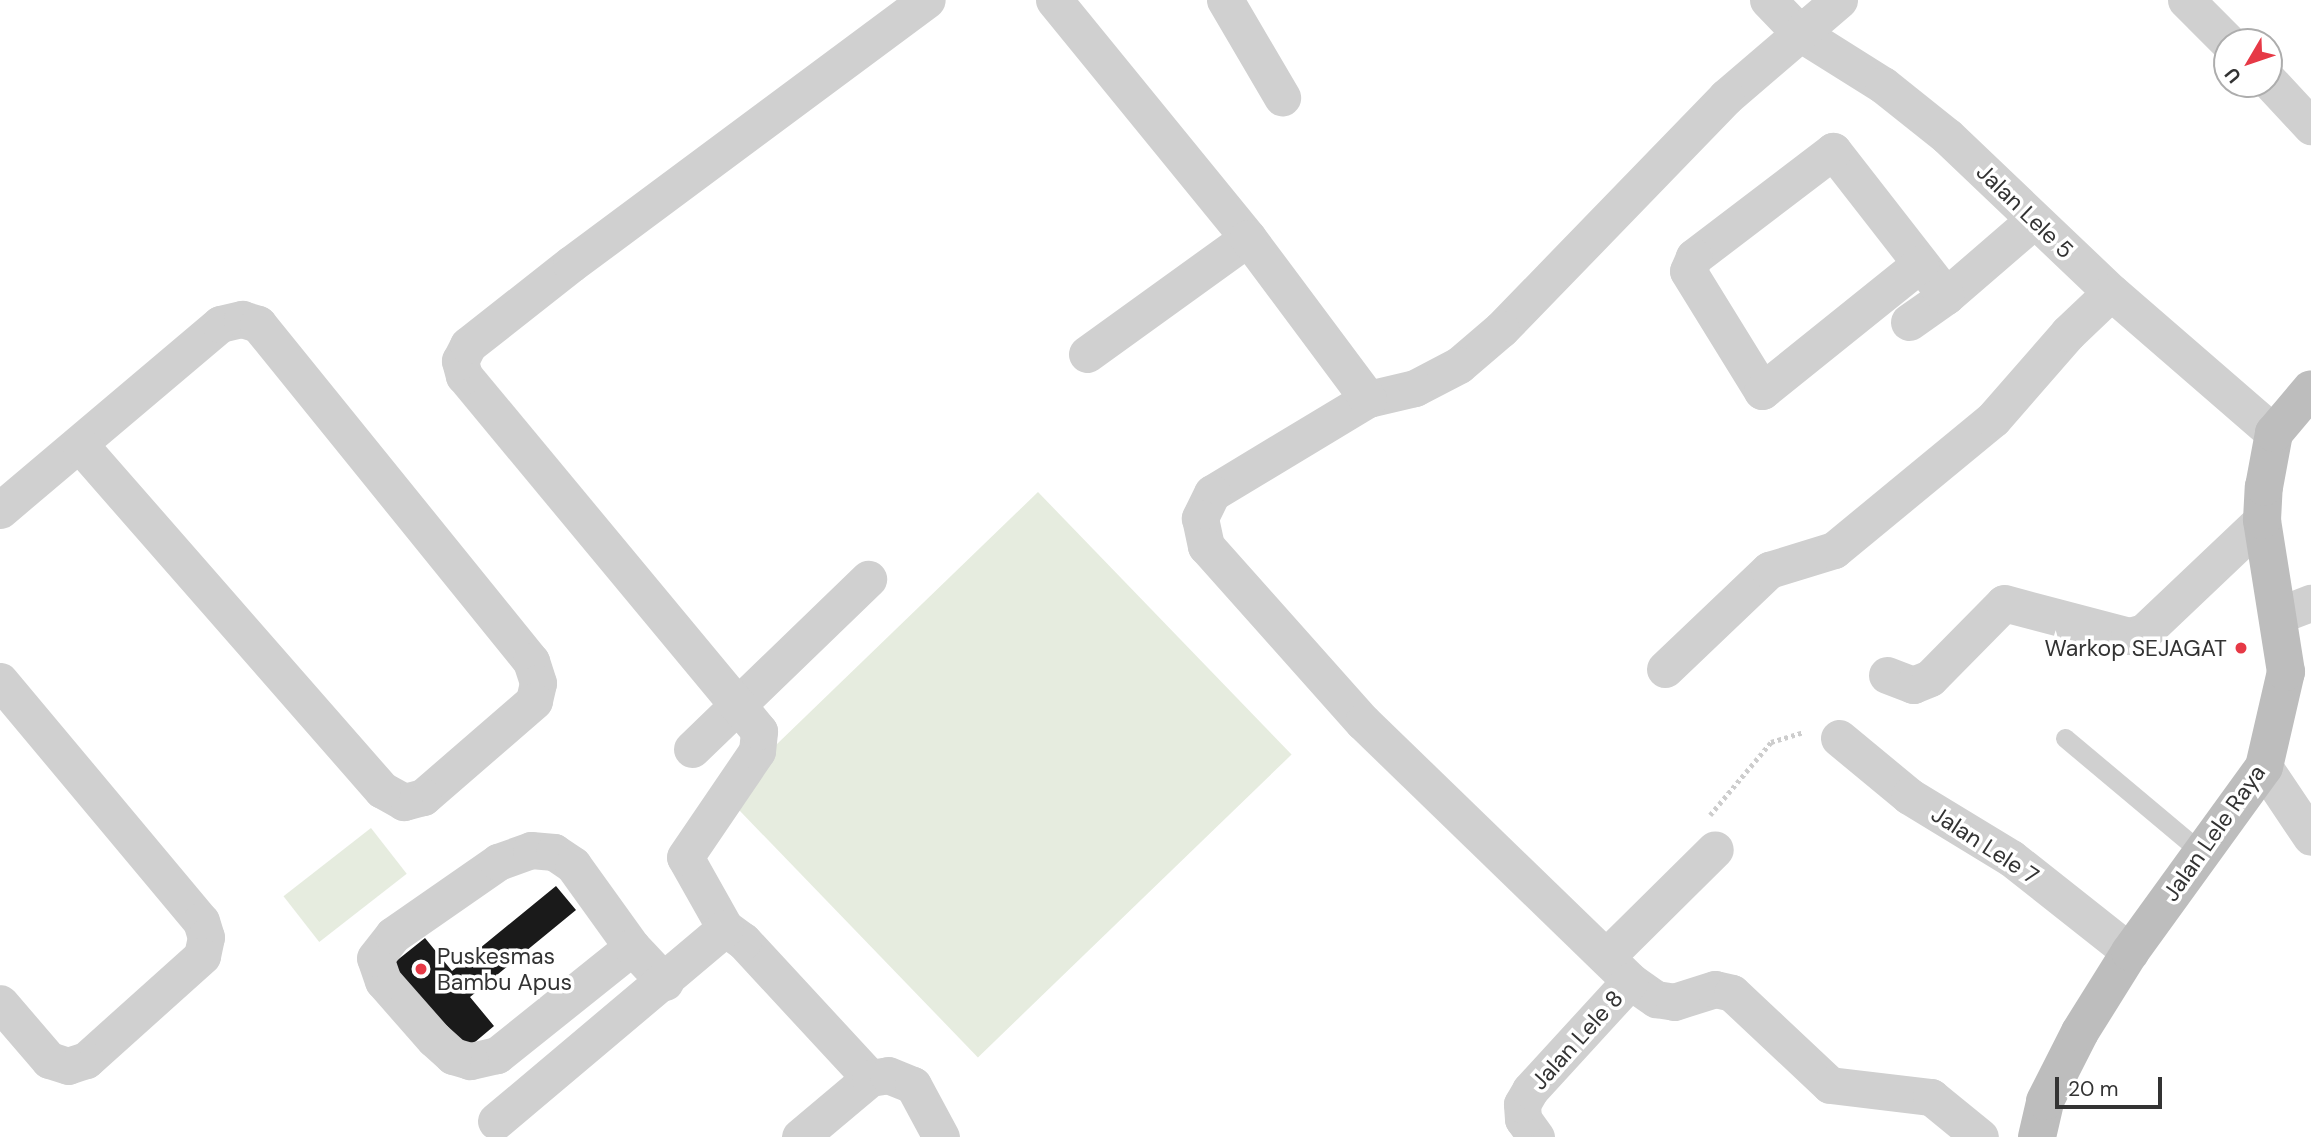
<!DOCTYPE html>
<html>
<head>
<meta charset="utf-8">
<style>
	body { margin:0 }
	#map { position:relative; width:2311px; height:1137px; overflow:hidden; background:#fff; font-family:"DM Sans",sans-serif }
	div>[style] { position:absolute }
	.green>* { inset:0; background:#e6ecdf; transform-origin:0 0 }
	.building>* { inset:0; background:#1a1a1a }
	.path>* { height:4.5px; margin-top:-2.25px; transform-origin:0; background:repeating-linear-gradient(90deg,#cdcdcd 0 3.5px,transparent 0 7px) }
	.lane>* { height:19px; margin:-9.5px; padding:0 9.5px; transform-origin:9.5px; border-radius:9.5px; background:#d0d0d0 }
	.street>* { height:37px; margin:-18.5px; padding:0 18.5px; transform-origin:18.5px; border-radius:18.5px; background:#d0d0d0 }
	.secondary>* { height:38px; margin:-19px; padding:0 19px; transform-origin:19px; border-radius:19px; background:#bdbdbd }
	.dots>* { width:19px; height:19px; translate:-50% -50%; box-sizing:border-box; border:4px solid #fff; border-radius:50% }
	span { translate:-50% -50%; white-space:nowrap; text-align:center; line-height:1.15; -webkit-text-stroke:7px #fff; paint-order:stroke }
	.street-label { font-size:23px; color:#333 }
	.poi-label { font-size:23px; color:#333 }
	.right { translate:-100% -50%; text-align:right }
	.left { translate:0 -50%; text-align:left }
	.north { position:absolute; left:2213px; top:28px; width:70px; height:70px; box-sizing:border-box; background:#fff; border:2px solid #adadad; border-radius:50%; rotate:231deg; font-size:19px; font-weight:700; line-height:28px; text-align:center; color:#333 }
	.north::after { content:''; display:block; margin:auto; width:24px; height:32px; background:#e63946; clip-path:polygon(50% 0,100% 100%,50% 72%,0 100%) }
	.scale { position:absolute; left:2055px; top:1077px; width:107px; height:32px; box-sizing:border-box; border:4px solid #333; border-top:0; padding-left:9px; font-size:21px; line-height:24px; white-space:nowrap; color:#333; -webkit-text-stroke:5px #fff; paint-order:stroke }
</style>
</head>
<body>
<div id="map">
	<div class="green">
		<i style="left:1038px;top:492px;width:365px;height:436px;rotate:46deg"></i>
		<i style="left:371px;top:828px;width:58px;height:111px;rotate:52deg"></i>
	</div>
	<div class="building">
		<i style="clip-path:polygon(556px 886px,576px 910px,470px 997px,494px 1026px,462px 1053px,390px 966px,425px 938px,452px 971px)"></i>
	</div>
	<div class="path">
		<i style="left:1710px;top:815px;width:95px;rotate:-50.1deg"></i>
		<i style="left:1771px;top:742px;width:34px;rotate:-17deg"></i>
	</div>
	<div class="lane">
		<i style="left:2065px;top:738px;width:177px;rotate:40deg"></i>
	</div>
	<div class="street">
		<i style="left:1054px;top:0;width:307px;rotate:50.8deg"></i>
		<i style="left:1225px;top:0;width:113px;rotate:59.6deg"></i>
		<i style="left:1768px;top:0;width:46px;rotate:45.9deg"></i>
		<i style="left:1800px;top:33px;width:98px;rotate:32.1deg"></i>
		<i style="left:1883px;top:85px;width:82px;rotate:38.6deg"></i>
		<i style="left:1947px;top:136px;width:226px;rotate:43.6deg"></i>
		<i style="left:2111px;top:292px;width:216px;rotate:40.9deg"></i>
		<i style="left:1839px;top:0;width:149px;rotate:139.4deg"></i>
		<i style="left:1726px;top:97px;width:323px;rotate:134.1deg"></i>
		<i style="left:1501px;top:329px;width:55px;rotate:139.4deg"></i>
		<i style="left:1459px;top:365px;width:50px;rotate:152.4deg"></i>
		<i style="left:1415px;top:388px;width:48px;rotate:166.8deg"></i>
		<i style="left:1368px;top:399px;width:182px;rotate:148.9deg"></i>
		<i style="left:1212px;top:493px;width:28px;rotate:116deg"></i>
		<i style="left:1200px;top:518px;width:29px;rotate:78deg"></i>
		<i style="left:1206px;top:546px;width:236px;rotate:48.3deg"></i>
		<i style="left:1363px;top:722px;width:372px;rotate:44.1deg"></i>
		<i style="left:1630px;top:981px;width:32px;rotate:35deg"></i>
		<i style="left:1656px;top:999px;width:18px;rotate:9deg"></i>
		<i style="left:1674px;top:1002px;width:43px;rotate:-17.6deg"></i>
		<i style="left:1715px;top:989px;width:17px;rotate:13deg"></i>
		<i style="left:1732px;top:993px;width:134px;rotate:43.2deg"></i>
		<i style="left:1830px;top:1085px;width:102px;rotate:6.8deg"></i>
		<i style="left:1931px;top:1097px;width:63px;rotate:39.2deg"></i>
		<i style="left:2186px;top:0;width:59px;rotate:45deg"></i>
		<i style="left:2269px;top:81px;width:62px;rotate:47deg"></i>
		<i style="left:1946px;top:296px;width:115px;rotate:-40.8deg"></i>
		<i style="left:1909px;top:322px;width:45px;rotate:-35.1deg"></i>
		<i style="left:1946px;top:296px;width:184px;rotate:-127.9deg"></i>
		<i style="left:1833px;top:151px;width:175px;rotate:142.7deg"></i>
		<i style="left:1694px;top:257px;width:15px;rotate:113deg"></i>
		<i style="left:1688px;top:271px;width:141px;rotate:58.3deg"></i>
		<i style="left:1762px;top:391px;width:203px;rotate:-38.8deg"></i>
		<i style="left:1087px;top:354px;width:198px;rotate:-35.8deg"></i>
		<i style="left:1248px;top:238px;width:201px;rotate:53.3deg"></i>
		<i style="left:0;top:510px;width:288px;rotate:-40.2deg"></i>
		<i style="left:220px;top:324px;width:23px;rotate:-13deg"></i>
		<i style="left:242px;top:319px;width:17px;rotate:17deg"></i>
		<i style="left:258px;top:324px;width:434px;rotate:51deg"></i>
		<i style="left:531px;top:661px;width:23px;rotate:72deg"></i>
		<i style="left:538px;top:683px;width:18px;rotate:103deg"></i>
		<i style="left:534px;top:701px;width:147px;rotate:139.1deg"></i>
		<i style="left:423px;top:797px;width:20px;rotate:165deg"></i>
		<i style="left:404px;top:802px;width:25px;rotate:-151deg"></i>
		<i style="left:382px;top:790px;width:457px;rotate:-131.2deg"></i>
		<i style="left:2279px;top:615px;width:34px;rotate:-21deg"></i>
		<i style="left:1665px;top:669px;width:144px;rotate:-43.6deg"></i>
		<i style="left:1769px;top:570px;width:68px;rotate:-17.1deg"></i>
		<i style="left:1834px;top:550px;width:206px;rotate:-39.5deg"></i>
		<i style="left:1993px;top:419px;width:114px;rotate:-48.9deg"></i>
		<i style="left:2068px;top:333px;width:59px;rotate:-43.6deg"></i>
		<i style="left:1887px;top:675px;width:28px;rotate:21deg"></i>
		<i style="left:1913px;top:685px;width:18px;rotate:-22deg"></i>
		<i style="left:1930px;top:678px;width:105px;rotate:-45.4deg"></i>
		<i style="left:2004px;top:603px;width:129px;rotate:14.8deg"></i>
		<i style="left:2129px;top:636px;width:16px;rotate:-15deg"></i>
		<i style="left:2144px;top:632px;width:163px;rotate:-43.5deg"></i>
		<i style="left:0;top:681px;width:313px;rotate:50.1deg"></i>
		<i style="left:201px;top:921px;width:17px;rotate:73deg"></i>
		<i style="left:206px;top:937px;width:19px;rotate:102deg"></i>
		<i style="left:202px;top:956px;width:156px;rotate:138.1deg"></i>
		<i style="left:86px;top:1060px;width:19px;rotate:162deg"></i>
		<i style="left:68px;top:1066px;width:20px;rotate:-162deg"></i>
		<i style="left:49px;top:1060px;width:75px;rotate:-130.7deg"></i>
		<i style="left:1839px;top:738px;width:91px;rotate:39.6deg"></i>
		<i style="left:1909px;top:796px;width:119px;rotate:31.3deg"></i>
		<i style="left:2011px;top:858px;width:152px;rotate:38.3deg"></i>
		<i style="left:692px;top:749px;width:245px;rotate:-44deg"></i>
		<i style="left:2264px;top:767px;width:84px;rotate:56.1deg"></i>
		<i style="left:632px;top:947px;width:173px;rotate:141.3deg"></i>
		<i style="left:497px;top:1055px;width:28px;rotate:167deg"></i>
		<i style="left:470px;top:1061px;width:18px;rotate:-164deg"></i>
		<i style="left:453px;top:1056px;width:25px;rotate:-138deg"></i>
		<i style="left:434px;top:1039px;width:77px;rotate:-131.3deg"></i>
		<i style="left:383px;top:981px;width:24px;rotate:-109deg"></i>
		<i style="left:375px;top:958px;width:29px;rotate:-52deg"></i>
		<i style="left:393px;top:935px;width:128px;rotate:-34.8deg"></i>
		<i style="left:498px;top:862px;width:35px;rotate:-20deg"></i>
		<i style="left:531px;top:850px;width:23px;rotate:5deg"></i>
		<i style="left:554px;top:852px;width:23px;rotate:34deg"></i>
		<i style="left:573px;top:865px;width:101px;rotate:54.3deg"></i>
		<i style="left:632px;top:947px;width:48px;rotate:46.7deg"></i>
		<i style="left:1606px;top:957px;width:153px;rotate:-44.7deg"></i>
		<i style="left:870px;top:1078px;width:187px;rotate:-132.8deg"></i>
		<i style="left:743px;top:941px;width:22px;rotate:-144deg"></i>
		<i style="left:725px;top:928px;width:81px;rotate:-119.4deg"></i>
		<i style="left:685px;top:857px;width:128px;rotate:-55.8deg"></i>
		<i style="left:757px;top:751px;width:20px;rotate:-84deg"></i>
		<i style="left:759px;top:731px;width:462px;rotate:-129.7deg"></i>
		<i style="left:464px;top:376px;width:16px;rotate:-105deg"></i>
		<i style="left:460px;top:361px;width:18px;rotate:-63deg"></i>
		<i style="left:468px;top:345px;width:131px;rotate:-38.2deg"></i>
		<i style="left:571px;top:264px;width:443px;rotate:-36.6deg"></i>
		<i style="left:496px;top:1121px;width:299px;rotate:-40.1deg"></i>
		<i style="left:800px;top:1137px;width:92px;rotate:-40.1deg"></i>
		<i style="left:870px;top:1078px;width:18px;rotate:-9deg"></i>
		<i style="left:888px;top:1075px;width:27px;rotate:22deg"></i>
		<i style="left:913px;top:1085px;width:59px;rotate:61.7deg"></i>
		<i style="left:1536px;top:1137px;width:22px;rotate:-126deg"></i>
		<i style="left:1523px;top:1119px;width:15px;rotate:-94deg"></i>
		<i style="left:1522px;top:1104px;width:16px;rotate:-60deg"></i>
		<i style="left:1530px;top:1090px;width:148px;rotate:-47.5deg"></i>
	</div>
	<div class="secondary">
		<i style="left:2037px;top:1137px;width:37px;rotate:-77deg"></i>
		<i style="left:2045px;top:1101px;width:77px;rotate:-63.1deg"></i>
		<i style="left:2080px;top:1032px;width:94px;rotate:-58deg"></i>
		<i style="left:2130px;top:952px;width:228px;rotate:-54.1deg"></i>
		<i style="left:2264px;top:767px;width:98px;rotate:-77deg"></i>
		<i style="left:2286px;top:672px;width:154px;rotate:-99deg"></i>
		<i style="left:2262px;top:520px;width:33px;rotate:-87deg"></i>
		<i style="left:2264px;top:487px;width:55px;rotate:-79.5deg"></i>
		<i style="left:2274px;top:433px;width:57px;rotate:-49.9deg"></i>
	</div>
	<div class="dots">
		<i style="left:2241px;top:648px;background:#e63946"></i>
		<i style="left:421px;top:969px;background:#e63946"></i>
	</div>
	<div class="street-label">
		<span style="left:2025px;top:211px;rotate:44deg">Jalan Lele 5</span>
		<span style="left:2214px;top:833px;rotate:-55deg">Jalan Lele Raya</span>
		<span style="left:1985px;top:845px;rotate:33deg">Jalan Lele 7</span>
		<span style="left:1577px;top:1040px;rotate:-48deg">Jalan Lele 8</span>
	</div>
	<div class="poi-label">
		<span class="right" style="left:2227px;top:648px">Warkop SEJAGAT</span>
		<span class="left" style="left:437px;top:969px">Puskesmas<br>Bambu Apus</span>
	</div>
	<div class="north">U</div>
	<div class="scale">20 m</div>
</div>
</body>
</html>
